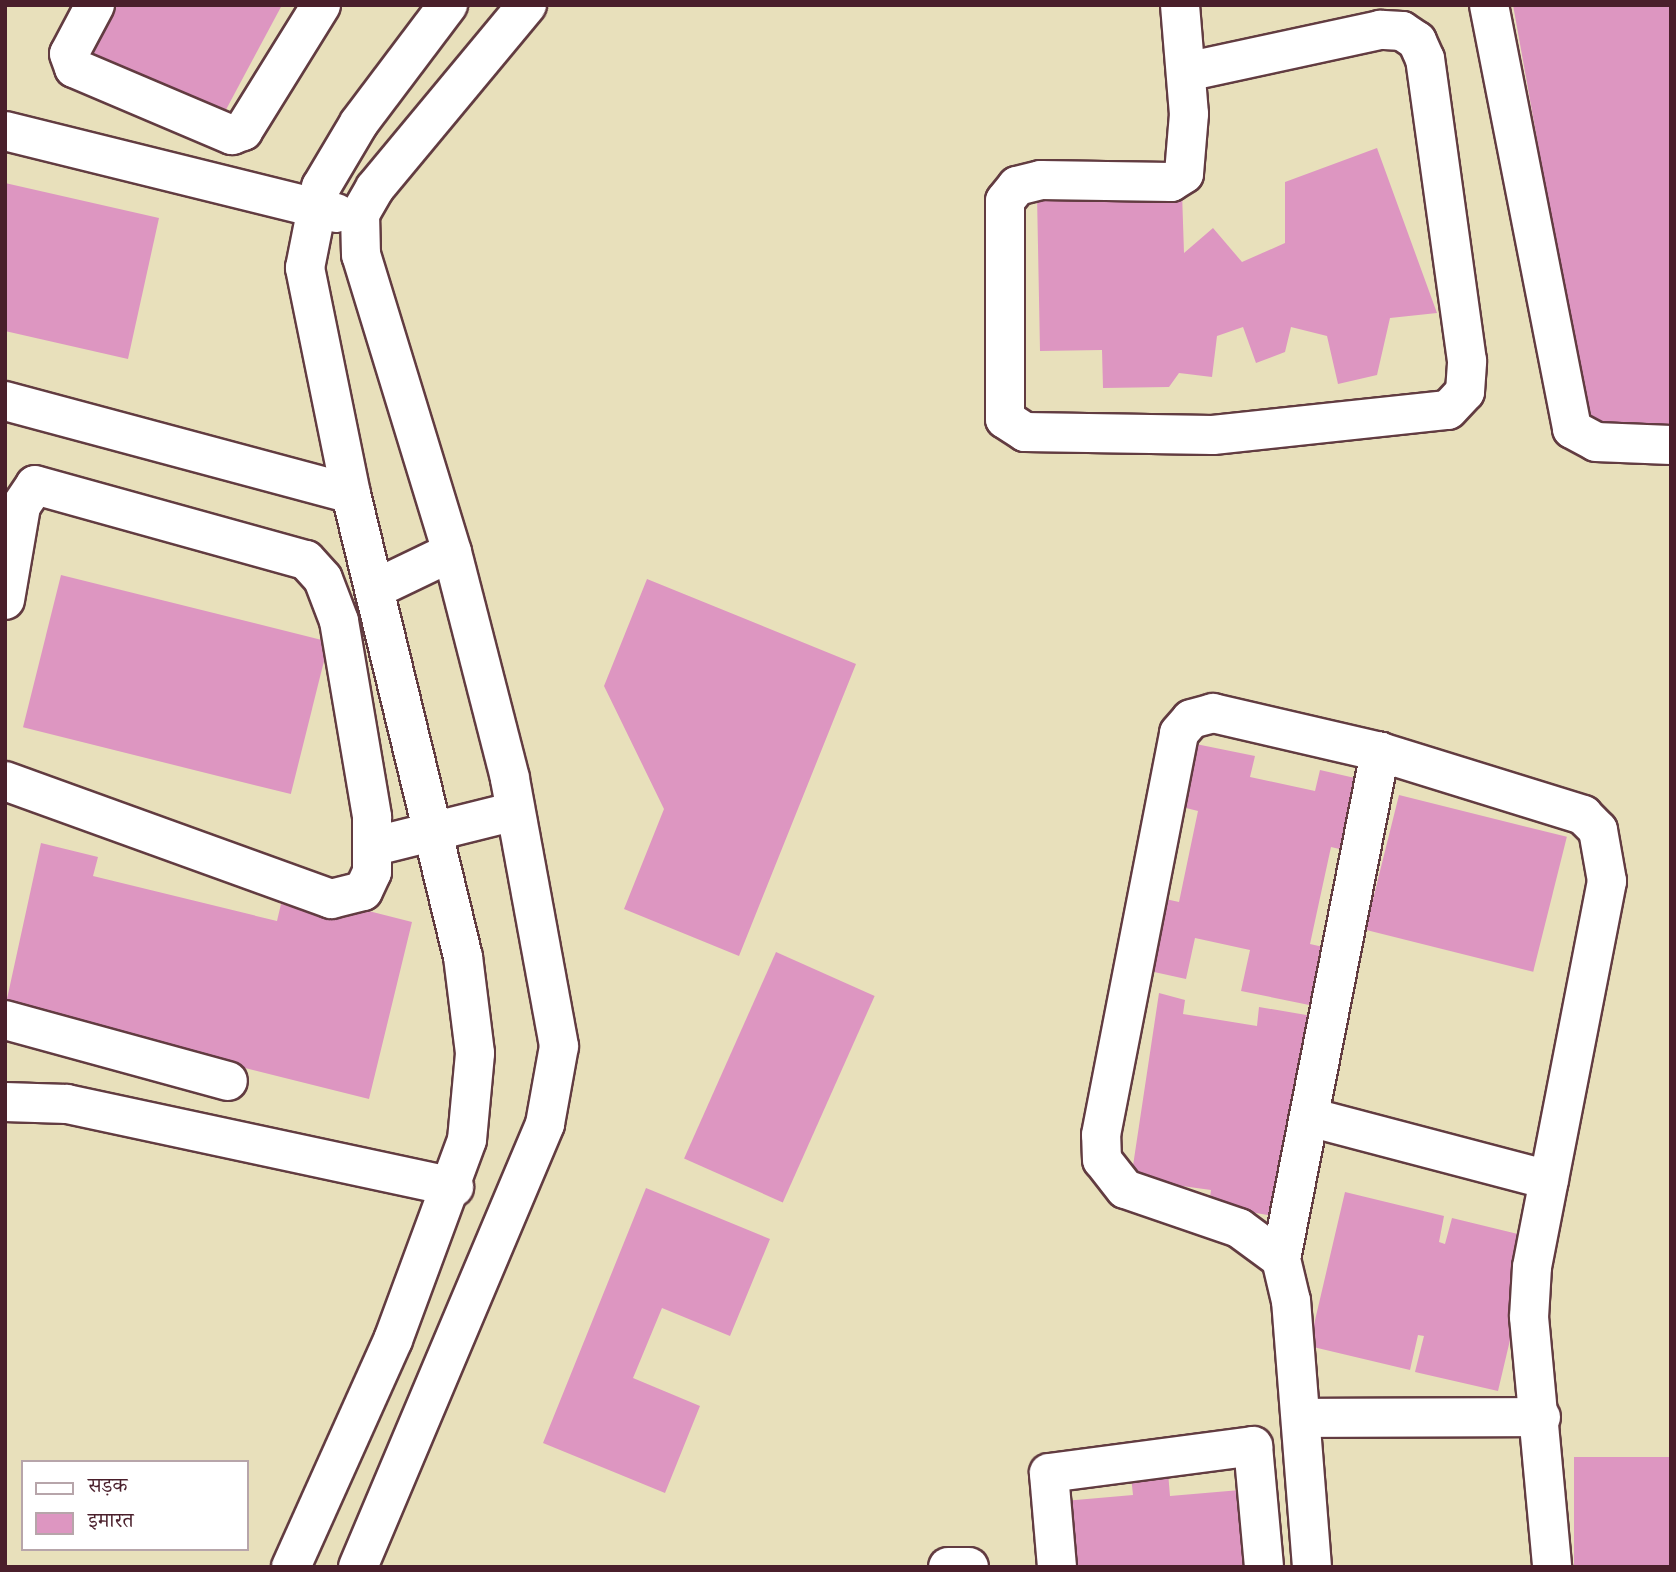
<!DOCTYPE html>
<html>
<head>
<meta charset="utf-8">
<style>
	body { margin:0 }
	#map { position:relative; width:1676px; height:1572px; overflow:hidden; background:#e8e0bb; font-family:"IM FELL Double Pica","Noto Serif Devanagari",serif }
	div>[style] { position:absolute }
	.building>* { inset:0; background:#dd96c1; transform-origin:0 0 }
	.roads { filter:drop-shadow(2px 0 #623c41) drop-shadow(-2px 0 #623c41) drop-shadow(0 2px #623c41) drop-shadow(0 -2px #623c41) }
	.minor>* { height:38px; margin:-19px; padding:0 19px; transform-origin:19px; border-radius:19px; background:#fff }
	span { translate:-50% -50%; white-space:nowrap; text-align:center; line-height:1.15; -webkit-text-stroke:5px #fff; paint-order:stroke }
	.frame { position:absolute; inset:0; border:7px solid #4a1f2b; pointer-events:none }
	.legend { position:absolute; left:21px; top:1460px; width:228px; height:91px; box-sizing:border-box; background:#fff; border:2px solid #b7a5aa; margin:0; padding:9px 12px; list-style:none; font-size:21px; color:#4a1f2b }
	.legend li { display:flex; align-items:center; gap:14px; height:35px }
	.legend b { width:35px; border:2px solid #b7a5aa }
</style>
</head>
<body>
<div id="map">
	<div class="building">
		<i style="clip-path:polygon(98px 5px,282px 5px,221px 119px,76px 47px)"></i>
		<i style="clip-path:polygon(1513px 5px,1671px 5px,1671px 432px,1589px 429px)"></i>
		<i style="clip-path:polygon(1377px 148px,1437px 313px,1390px 318px,1377px 375px,1338px 384px,1327px 336px,1291px 327px,1285px 352px,1256px 363px,1243px 327px,1217px 336px,1212px 377px,1179px 373px,1169px 387px,1103px 388px,1102px 350px,1040px 351px,1037px 195px,1182px 192px,1184px 253px,1213px 228px,1242px 262px,1285px 243px,1285px 182px)"></i>
		<i style="clip-path:polygon(5px 183px,159px 218px,128px 359px,5px 331px)"></i>
		<i style="left:61px;top:575px;width:276px;height:157px;rotate:14deg"></i>
		<i style="clip-path:polygon(647px 579px,856px 664px,739px 956px,624px 909px,664px 809px,604px 686px)"></i>
		<i style="clip-path:polygon(1191px 743px,1255px 756px,1250px 777px,1315px 791px,1320px 770px,1368px 781px,1352px 852px,1331px 847px,1310px 944px,1332px 949px,1319px 1007px,1241px 991px,1250px 950px,1195px 938px,1186px 979px,1136px 968px,1152px 896px,1179px 902px,1198px 811px,1178px 806px)"></i>
		<i style="left:1399px;top:795px;width:173px;height:139px;rotate:14deg"></i>
		<i style="clip-path:polygon(41px 843px,98px 857px,93px 876px,277px 921px,281px 904px,338px 918px,341px 904px,412px 922px,369px 1099px,5px 1008px)"></i>
		<i style="left:776px;top:952px;width:108px;height:226px;rotate:24deg"></i>
		<i style="clip-path:polygon(1159px 993px,1185px 1000px,1183px 1014px,1257px 1026px,1259px 1007px,1318px 1017px,1286px 1218px,1209px 1205px,1211px 1190px,1131px 1179px)"></i>
		<i style="clip-path:polygon(646px 1188px,770px 1239px,730px 1336px,662px 1308px,633px 1378px,700px 1406px,665px 1493px,543px 1443px)"></i>
		<i style="clip-path:polygon(1345px 1192px,1444px 1216px,1439px 1242px,1445px 1244px,1452px 1218px,1534px 1238px,1498px 1391px,1415px 1372px,1424px 1336px,1418px 1335px,1410px 1370px,1309px 1346px)"></i>
		<i style="left:1671px;top:1457px;width:110px;height:97px;rotate:90deg"></i>
		<i style="clip-path:polygon(1168px 1472px,1170px 1496px,1252px 1489px,1258px 1567px,1069px 1567px,1064px 1501px,1133px 1495px,1131px 1476px)"></i>
	</div>
	<div class="roads">
		<div class="minor">
			<i style="left:95px;top:5px;width:55px;rotate:118deg"></i>
			<i style="left:69px;top:54px;width:15px;rotate:70deg"></i>
			<i style="left:74px;top:68px;width:172px;rotate:23deg"></i>
			<i style="left:232px;top:135px;width:12px;rotate:-20deg"></i>
			<i style="left:243px;top:131px;width:148px;rotate:-58.2deg"></i>
			<i style="left:1180px;top:5px;width:109px;rotate:85.3deg"></i>
			<i style="left:1189px;top:114px;width:60px;rotate:94.8deg"></i>
			<i style="left:1184px;top:174px;width:15px;rotate:148deg"></i>
			<i style="left:1171px;top:182px;width:130px;rotate:-179.1deg"></i>
			<i style="left:1041px;top:180px;width:25px;rotate:166deg"></i>
			<i style="left:1017px;top:186px;width:19px;rotate:129deg"></i>
			<i style="left:1005px;top:201px;width:218px;rotate:90deg"></i>
			<i style="left:1005px;top:419px;width:24px;rotate:33deg"></i>
			<i style="left:1025px;top:432px;width:188px;rotate:0.9deg"></i>
			<i style="left:1213px;top:435px;width:236px;rotate:-6.1deg"></i>
			<i style="left:1448px;top:410px;width:25px;rotate:-47deg"></i>
			<i style="left:1465px;top:392px;width:31px;rotate:-86deg"></i>
			<i style="left:1467px;top:361px;width:305px;rotate:-97.9deg"></i>
			<i style="left:1425px;top:59px;width:20px;rotate:-114deg"></i>
			<i style="left:1417px;top:41px;width:18px;rotate:-146deg"></i>
			<i style="left:1402px;top:31px;width:22px;rotate:-177deg"></i>
			<i style="left:1380px;top:30px;width:198px;rotate:167.8deg"></i>
			<i style="left:1489px;top:5px;width:432px;rotate:78.9deg"></i>
			<i style="left:1572px;top:429px;width:27px;rotate:28deg"></i>
			<i style="left:1596px;top:442px;width:75px;rotate:2.3deg"></i>
			<i style="left:5px;top:131px;width:341px;rotate:13.9deg"></i>
			<i style="left:5px;top:401px;width:358px;rotate:15deg"></i>
			<i style="left:375px;top:589px;width:85px;rotate:-25.7deg"></i>
			<i style="left:5px;top:600px;width:95px;rotate:-80.3deg"></i>
			<i style="left:21px;top:506px;width:25px;rotate:-56deg"></i>
			<i style="left:35px;top:485px;width:281px;rotate:15.5deg"></i>
			<i style="left:306px;top:560px;width:25px;rotate:48deg"></i>
			<i style="left:323px;top:579px;width:45px;rotate:69.1deg"></i>
			<i style="left:339px;top:621px;width:199px;rotate:80.4deg"></i>
			<i style="left:372px;top:817px;width:55px;rotate:90deg"></i>
			<i style="left:372px;top:872px;width:21px;rotate:115deg"></i>
			<i style="left:363px;top:891px;width:33px;rotate:166deg"></i>
			<i style="left:331px;top:899px;width:347px;rotate:-160.1deg"></i>
			<i style="left:375px;top:846px;width:144px;rotate:-14deg"></i>
			<i style="left:5px;top:1020px;width:231px;rotate:15.3deg"></i>
			<i style="left:5px;top:1102px;width:62px;rotate:1.8deg"></i>
			<i style="left:67px;top:1104px;width:396px;rotate:12.1deg"></i>
			<i style="left:1309px;top:1117px;width:248px;rotate:14.7deg"></i>
			<i style="left:1281px;top:1259px;width:517px;rotate:-78.95deg"></i>
			<i style="left:1301px;top:1418px;width:240px;rotate:-0.2deg"></i>
			<i style="left:291px;top:1567px;width:249px;rotate:-65.8deg"></i>
			<i style="left:393px;top:1340px;width:213px;rotate:-69.7deg"></i>
			<i style="left:467px;top:1140px;width:87px;rotate:-84.7deg"></i>
			<i style="left:475px;top:1053px;width:97px;rotate:-97.1deg"></i>
			<i style="left:463px;top:957px;width:476px;rotate:-103.6deg"></i>
			<i style="left:351px;top:494px;width:231px;rotate:-101.5deg"></i>
			<i style="left:305px;top:268px;width:83px;rotate:-78.8deg"></i>
			<i style="left:321px;top:187px;width:74px;rotate:-59.3deg"></i>
			<i style="left:359px;top:123px;width:148px;rotate:-53deg"></i>
			<i style="left:358px;top:1567px;width:481px;rotate:-67.1deg"></i>
			<i style="left:545px;top:1124px;width:79px;rotate:-79.8deg"></i>
			<i style="left:559px;top:1046px;width:272px;rotate:-100.4deg"></i>
			<i style="left:510px;top:778px;width:233px;rotate:-104.4deg"></i>
			<i style="left:452px;top:552px;width:311px;rotate:-107deg"></i>
			<i style="left:361px;top:255px;width:41px;rotate:-91.4deg"></i>
			<i style="left:360px;top:214px;width:30px;rotate:-60deg"></i>
			<i style="left:375px;top:188px;width:238px;rotate:-50.3deg"></i>
			<i style="left:948px;top:1567px;width:21px"></i>
			<i style="left:1057px;top:1567px;width:94px;rotate:-94.9deg"></i>
			<i style="left:1049px;top:1473px;width:206px;rotate:-7.5deg"></i>
			<i style="left:1253px;top:1446px;width:121px;rotate:84.8deg"></i>
			<i style="left:1312px;top:1567px;width:267px;rotate:-94.5deg"></i>
			<i style="left:1291px;top:1301px;width:43px;rotate:-103.4deg"></i>
			<i style="left:1281px;top:1259px;width:52px;rotate:-143.6deg"></i>
			<i style="left:1239px;top:1228px;width:120px;rotate:-161.1deg"></i>
			<i style="left:1125px;top:1189px;width:37px;rotate:-128deg"></i>
			<i style="left:1102px;top:1160px;width:25px;rotate:-92deg"></i>
			<i style="left:1101px;top:1135px;width:409px;rotate:-79deg"></i>
			<i style="left:1179px;top:733px;width:18px;rotate:-49deg"></i>
			<i style="left:1191px;top:719px;width:23px;rotate:-15deg"></i>
			<i style="left:1213px;top:713px;width:171px;rotate:13.1deg"></i>
			<i style="left:1380px;top:752px;width:213px;rotate:17.2deg"></i>
			<i style="left:1583px;top:815px;width:21px;rotate:45deg"></i>
			<i style="left:1598px;top:830px;width:52px;rotate:80deg"></i>
			<i style="left:1607px;top:881px;width:393px;rotate:101deg"></i>
			<i style="left:1532px;top:1267px;width:50px;rotate:93.4deg"></i>
			<i style="left:1529px;top:1317px;width:251px;rotate:84.7deg"></i>
		</div>
	</div>
	<div class="frame"></div>
	<ul class="legend">
	<li><b style="height:9px;background:#fff"></b>सड़क</li>
	<li><b style="height:19px;background:#dd96c1"></b>इमारत</li>
	</ul>
</div>
</body>
</html>
